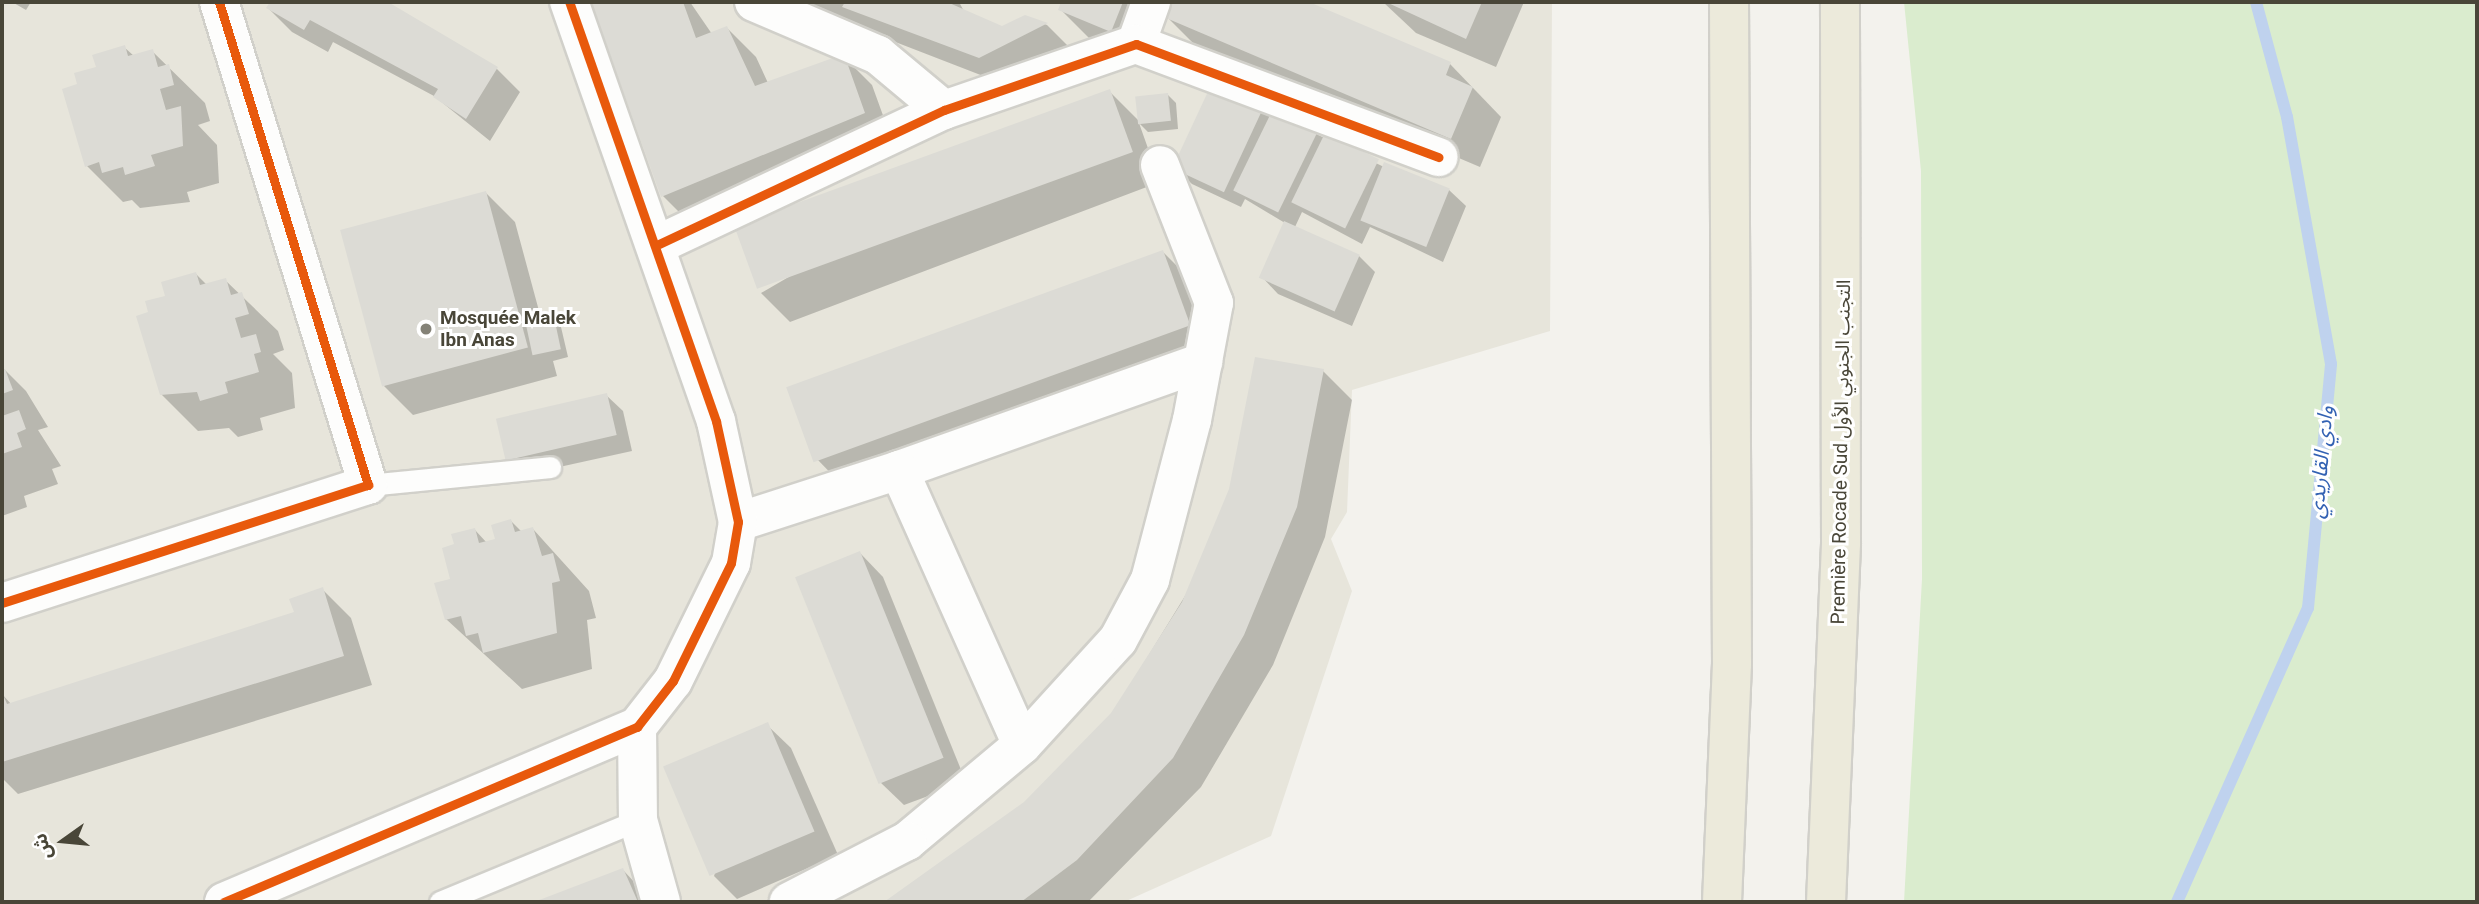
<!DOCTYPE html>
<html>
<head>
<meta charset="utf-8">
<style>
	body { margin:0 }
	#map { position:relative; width:2479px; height:904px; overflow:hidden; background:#f3f2ed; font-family:Roboto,"Noto Sans Arabic",sans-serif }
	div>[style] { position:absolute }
	.residential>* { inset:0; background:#e7e5db }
	.green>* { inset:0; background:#daecce }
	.shadow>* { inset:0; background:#0003 }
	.stream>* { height:12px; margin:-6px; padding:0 6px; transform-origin:6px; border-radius:6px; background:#bfd2ee }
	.building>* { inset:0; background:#dcdbd5; transform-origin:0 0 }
	.roads { filter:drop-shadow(2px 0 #d1d0ca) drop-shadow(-2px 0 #d1d0ca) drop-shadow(0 2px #d1d0ca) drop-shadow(0 -2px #d1d0ca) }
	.service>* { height:21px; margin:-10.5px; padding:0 10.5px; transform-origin:10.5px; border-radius:10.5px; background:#fdfdfc }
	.minor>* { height:38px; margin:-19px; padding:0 19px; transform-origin:19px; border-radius:19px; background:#fdfdfc }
	.motorway>* { height:38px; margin:-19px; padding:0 19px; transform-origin:19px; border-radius:19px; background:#eceadb }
	.cycleway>* { height:9px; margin:-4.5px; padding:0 4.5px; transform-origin:4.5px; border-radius:4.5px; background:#e8590c }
	.dots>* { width:19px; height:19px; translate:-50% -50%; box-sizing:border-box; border:4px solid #fff; border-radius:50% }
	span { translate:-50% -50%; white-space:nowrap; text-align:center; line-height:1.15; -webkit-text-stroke:6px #fff; paint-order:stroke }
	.poi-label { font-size:19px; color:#494638; font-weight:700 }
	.left { translate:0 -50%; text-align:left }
	.street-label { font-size:19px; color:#494638 }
	.water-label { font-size:21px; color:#3362b3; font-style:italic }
	.frame { position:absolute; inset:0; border:4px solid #494638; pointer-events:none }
	.north { position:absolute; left:28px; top:806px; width:70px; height:70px; -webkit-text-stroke:5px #fff; paint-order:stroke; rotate:255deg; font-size:19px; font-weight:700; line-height:28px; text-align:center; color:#494638 }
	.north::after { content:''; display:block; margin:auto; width:24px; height:32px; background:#494638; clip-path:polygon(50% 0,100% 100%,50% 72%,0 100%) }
</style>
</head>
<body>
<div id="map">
	<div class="residential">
		<i style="clip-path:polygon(2px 2px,1552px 2px,1550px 331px,1352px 390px,1347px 512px,1331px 539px,1352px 591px,1271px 836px,1124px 902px,2px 902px)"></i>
	</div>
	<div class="green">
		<i style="clip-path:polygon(1904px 2px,2477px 2px,2477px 902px,1904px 902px,1922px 579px,1921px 171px)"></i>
	</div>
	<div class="shadow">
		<i style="clip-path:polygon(12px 2px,31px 2px,26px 10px)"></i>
		<i style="clip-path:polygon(272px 2px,385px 2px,497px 69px,520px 92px,490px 141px,434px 96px,333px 42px,328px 52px,292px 32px,268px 8px)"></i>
		<i style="clip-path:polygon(592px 2px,690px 2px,712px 34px,727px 28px,756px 57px,768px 83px,843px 56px,872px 85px,893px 143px,692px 225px,663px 196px)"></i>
		<i style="clip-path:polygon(792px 2px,959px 2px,966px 15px,1002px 28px,1025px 17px,1047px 25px,1075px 53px,1009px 86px)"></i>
		<i style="clip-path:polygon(1164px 2px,1140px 60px,1089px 38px,1060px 9px,1061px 2px)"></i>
		<i style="clip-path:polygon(1175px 2px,1304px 2px,1450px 64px,1501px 117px,1480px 167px,1197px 47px,1168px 18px)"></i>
		<i style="clip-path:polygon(1383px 2px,1524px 2px,1496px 67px,1416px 33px)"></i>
		<i style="clip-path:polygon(124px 47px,134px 56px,152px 51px,205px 103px,210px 121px,198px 125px,217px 145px,219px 183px,187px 192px,190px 202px,140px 208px,132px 200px,123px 202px,87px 166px,79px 85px)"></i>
		<i style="clip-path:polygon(1109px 91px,1140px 122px,1168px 95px,1176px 103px,1178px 129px,1148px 132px,1139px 123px,1160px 182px,790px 322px,761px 293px)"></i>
		<i style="clip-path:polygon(1263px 108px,1384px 167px,1449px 190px,1466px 206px,1443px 262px,1370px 227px,1362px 244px,1302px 212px,1295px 227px,1359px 256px,1375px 272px,1352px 326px,1278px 294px,1262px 277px,1285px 223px,1245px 199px,1241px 207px,1192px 184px,1175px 168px)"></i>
		<i style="clip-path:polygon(486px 193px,515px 222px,542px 322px,553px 319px,561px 327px,568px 357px,553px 361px,557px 376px,413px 415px,384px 386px)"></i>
		<i style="clip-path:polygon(1163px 252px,1192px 281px,1218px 354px,845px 488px,816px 458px)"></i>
		<i style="clip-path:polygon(196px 274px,207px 285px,225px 280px,278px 331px,284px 350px,273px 354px,292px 373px,295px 408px,260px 418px,263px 430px,238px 437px,229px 428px,198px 431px,161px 394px,150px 313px)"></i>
		<i style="clip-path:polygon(2px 367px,26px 391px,48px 427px,38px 430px,61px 466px,52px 469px,58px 484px,24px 496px,27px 507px,2px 516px)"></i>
		<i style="clip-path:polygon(1323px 371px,1352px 400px,1325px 537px,1273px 665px,1201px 787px,1088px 902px,887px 902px,1025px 804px,1112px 715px)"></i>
		<i style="clip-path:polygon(606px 395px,623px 411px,632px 451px,523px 475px,507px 459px)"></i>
		<i style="clip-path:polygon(511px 521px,522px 532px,533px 529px,589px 591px,596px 618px,587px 620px,592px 669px,522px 689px,446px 619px,456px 546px,475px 530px,487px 543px,497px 540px)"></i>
		<i style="clip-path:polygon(860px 553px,883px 577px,966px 782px,904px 805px,880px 782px)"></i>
		<i style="clip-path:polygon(322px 589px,351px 618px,372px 685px,18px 794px,2px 778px,2px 694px,11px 704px,296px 613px)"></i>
		<i style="clip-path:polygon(767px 725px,791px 748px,838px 855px,737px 899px,714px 876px)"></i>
		<i style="clip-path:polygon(623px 870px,653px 902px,538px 902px)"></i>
	</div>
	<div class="stream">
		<i style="left:2177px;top:902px;width:322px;rotate:-66deg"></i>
		<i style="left:2308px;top:608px;width:245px;rotate:-84.6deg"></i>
		<i style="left:2331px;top:364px;width:251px;rotate:-100.1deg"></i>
		<i style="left:2287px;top:117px;width:119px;rotate:-105.1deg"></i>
	</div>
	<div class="building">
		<i style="clip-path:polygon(270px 2px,388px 2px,498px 67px,466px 119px,433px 97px,438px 89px,310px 20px,304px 30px,266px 8px)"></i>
		<i style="clip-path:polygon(591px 2px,683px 2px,696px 38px,727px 26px,755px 86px,844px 54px,865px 113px,661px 197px)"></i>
		<i style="clip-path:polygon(845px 2px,947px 2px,1002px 26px,1025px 15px,1048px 23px,979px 58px,842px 7px)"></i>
		<i style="clip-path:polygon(1061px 2px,1123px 2px,1111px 32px,1058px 10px)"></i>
		<i style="clip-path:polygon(1173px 2px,1309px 2px,1451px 62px,1446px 75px,1473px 87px,1451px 139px,1166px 18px)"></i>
		<i style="clip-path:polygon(1386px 2px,1482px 2px,1466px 39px)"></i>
		<i style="clip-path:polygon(125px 45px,128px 56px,153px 49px,158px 67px,169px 64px,174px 85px,160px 89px,166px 110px,181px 106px,183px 146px,151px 155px,155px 166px,125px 175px,123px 167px,102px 173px,99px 162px,85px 167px,62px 89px,77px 84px,74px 73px,96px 67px,92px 55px)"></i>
		<i style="left:1212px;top:83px;width:57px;height:94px;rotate:25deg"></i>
		<i style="left:1110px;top:89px;width:67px;height:400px;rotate:70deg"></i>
		<i style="left:1168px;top:93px;width:28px;height:33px;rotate:84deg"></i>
		<i style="left:1274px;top:107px;width:50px;height:93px;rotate:26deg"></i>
		<i style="left:1325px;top:133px;width:60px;height:77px;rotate:26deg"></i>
		<i style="left:1384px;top:162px;width:71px;height:63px;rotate:22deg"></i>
		<i style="left:486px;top:191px;width:162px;height:151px;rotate:75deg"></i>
		<i style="left:1284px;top:221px;width:83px;height:62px;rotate:24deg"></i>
		<i style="left:1163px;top:250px;width:80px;height:401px;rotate:70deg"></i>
		<i style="clip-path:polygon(196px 272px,200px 285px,226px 278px,231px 295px,242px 292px,249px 314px,235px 318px,241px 338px,256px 334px,261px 352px,254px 354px,259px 372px,225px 382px,228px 393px,200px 401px,197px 392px,160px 395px,136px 316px,148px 312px,145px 301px,165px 296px,161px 282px)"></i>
		<i style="left:554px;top:317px;width:33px;height:29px;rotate:78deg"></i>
		<i style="clip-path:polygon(1255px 357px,1324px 369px,1297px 507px,1244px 635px,1173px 758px,1077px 860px,1021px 902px,884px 902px,1024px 802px,1111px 713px,1182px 602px,1229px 489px)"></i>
		<i style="clip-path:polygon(5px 369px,13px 390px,2px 394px,2px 371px)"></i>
		<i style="left:607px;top:393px;width:43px;height:114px;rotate:77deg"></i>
		<i style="clip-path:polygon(19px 410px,26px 429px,17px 433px,22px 447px,2px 454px,2px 416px)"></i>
		<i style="clip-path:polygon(511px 519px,515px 532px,533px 527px,542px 556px,553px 553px,560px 581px,552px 583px,557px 633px,483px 653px,478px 633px,466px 636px,461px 616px,445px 620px,434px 583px,450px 579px,442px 548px,454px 544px,451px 534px,475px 528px,479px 543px,495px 539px,491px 525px)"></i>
		<i style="left:860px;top:551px;width:223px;height:70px;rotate:68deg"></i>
		<i style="clip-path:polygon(323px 587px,344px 656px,2px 762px,2px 692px,7px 704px,294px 612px,289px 599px)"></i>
		<i style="left:768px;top:722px;width:119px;height:114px;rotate:67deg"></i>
		<i style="clip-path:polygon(623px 868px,638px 902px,534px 902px)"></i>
	</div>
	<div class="roads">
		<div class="service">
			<i style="left:368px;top:485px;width:183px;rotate:-5.6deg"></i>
			<i style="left:440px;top:902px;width:214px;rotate:-22.5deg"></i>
		</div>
		<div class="minor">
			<i style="left:754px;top:2px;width:135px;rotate:23.1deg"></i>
			<i style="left:878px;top:55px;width:86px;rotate:39.8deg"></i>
			<i style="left:1136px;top:44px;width:45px;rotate:-70.3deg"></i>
			<i style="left:659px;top:244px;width:315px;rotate:-25.2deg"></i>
			<i style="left:944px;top:110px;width:203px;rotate:-19deg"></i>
			<i style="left:1136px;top:44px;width:323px;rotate:20.5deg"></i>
			<i style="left:899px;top:470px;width:323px;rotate:-19.6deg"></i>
			<i style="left:738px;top:522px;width:169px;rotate:-17.9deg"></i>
			<i style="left:899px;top:470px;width:301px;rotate:65.9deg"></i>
			<i style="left:1022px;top:745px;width:150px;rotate:140.1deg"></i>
			<i style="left:907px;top:841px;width:133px;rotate:152.7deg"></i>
			<i style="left:2px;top:603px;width:385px;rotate:-17.9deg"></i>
			<i style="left:368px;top:485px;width:505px;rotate:-107.14deg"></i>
			<i style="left:637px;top:727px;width:93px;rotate:89.4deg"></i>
			<i style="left:638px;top:820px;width:85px;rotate:74.3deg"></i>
			<i style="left:1022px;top:745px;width:142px;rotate:-47.6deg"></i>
			<i style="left:1118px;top:640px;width:68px;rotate:-61.9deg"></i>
			<i style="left:1150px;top:580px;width:165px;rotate:-75.3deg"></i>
			<i style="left:1192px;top:420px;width:119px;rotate:-79.4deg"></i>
			<i style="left:1214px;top:303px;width:148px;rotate:-111.4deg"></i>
			<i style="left:224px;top:902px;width:449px;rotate:-23deg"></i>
			<i style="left:637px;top:727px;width:58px;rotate:-52deg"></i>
			<i style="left:673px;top:681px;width:131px;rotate:-63.8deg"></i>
			<i style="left:731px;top:563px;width:42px;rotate:-80.3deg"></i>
			<i style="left:738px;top:522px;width:103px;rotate:-102.3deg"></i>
			<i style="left:716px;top:421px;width:444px;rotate:-109.3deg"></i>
		</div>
		<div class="motorway">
			<i style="left:1722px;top:902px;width:239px;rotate:-87.6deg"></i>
			<i style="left:1732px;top:663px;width:661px;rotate:-90.26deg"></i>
			<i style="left:1826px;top:902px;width:360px;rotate:-87.6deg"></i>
			<i style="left:1841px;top:542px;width:540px;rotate:-90.11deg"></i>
		</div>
	</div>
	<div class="cycleway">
		<i style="left:659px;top:244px;width:315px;rotate:-25.2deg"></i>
		<i style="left:944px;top:110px;width:203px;rotate:-19deg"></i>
		<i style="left:1136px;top:44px;width:323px;rotate:20.5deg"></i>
		<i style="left:2px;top:603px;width:385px;rotate:-17.9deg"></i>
		<i style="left:368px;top:485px;width:505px;rotate:-107.14deg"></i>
		<i style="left:224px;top:902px;width:449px;rotate:-23deg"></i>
		<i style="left:637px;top:727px;width:58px;rotate:-52deg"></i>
		<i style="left:673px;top:681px;width:131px;rotate:-63.8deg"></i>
		<i style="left:731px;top:563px;width:42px;rotate:-80.3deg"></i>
		<i style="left:738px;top:522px;width:103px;rotate:-102.3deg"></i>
		<i style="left:716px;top:421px;width:444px;rotate:-109.3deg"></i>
	</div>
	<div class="dots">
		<i style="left:426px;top:329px;background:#848277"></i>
	</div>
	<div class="poi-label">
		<span class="left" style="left:440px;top:329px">Mosquée Malek<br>Ibn Anas</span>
	</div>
	<div class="street-label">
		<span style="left:1841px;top:452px;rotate:-89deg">Première Rocade Sud التجنب الجنوبي الأول</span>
	</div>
	<div class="water-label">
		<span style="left:2321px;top:462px;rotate:-85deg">وادي القاريدي</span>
	</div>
	<div class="frame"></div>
	<div class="north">ش</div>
</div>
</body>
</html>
